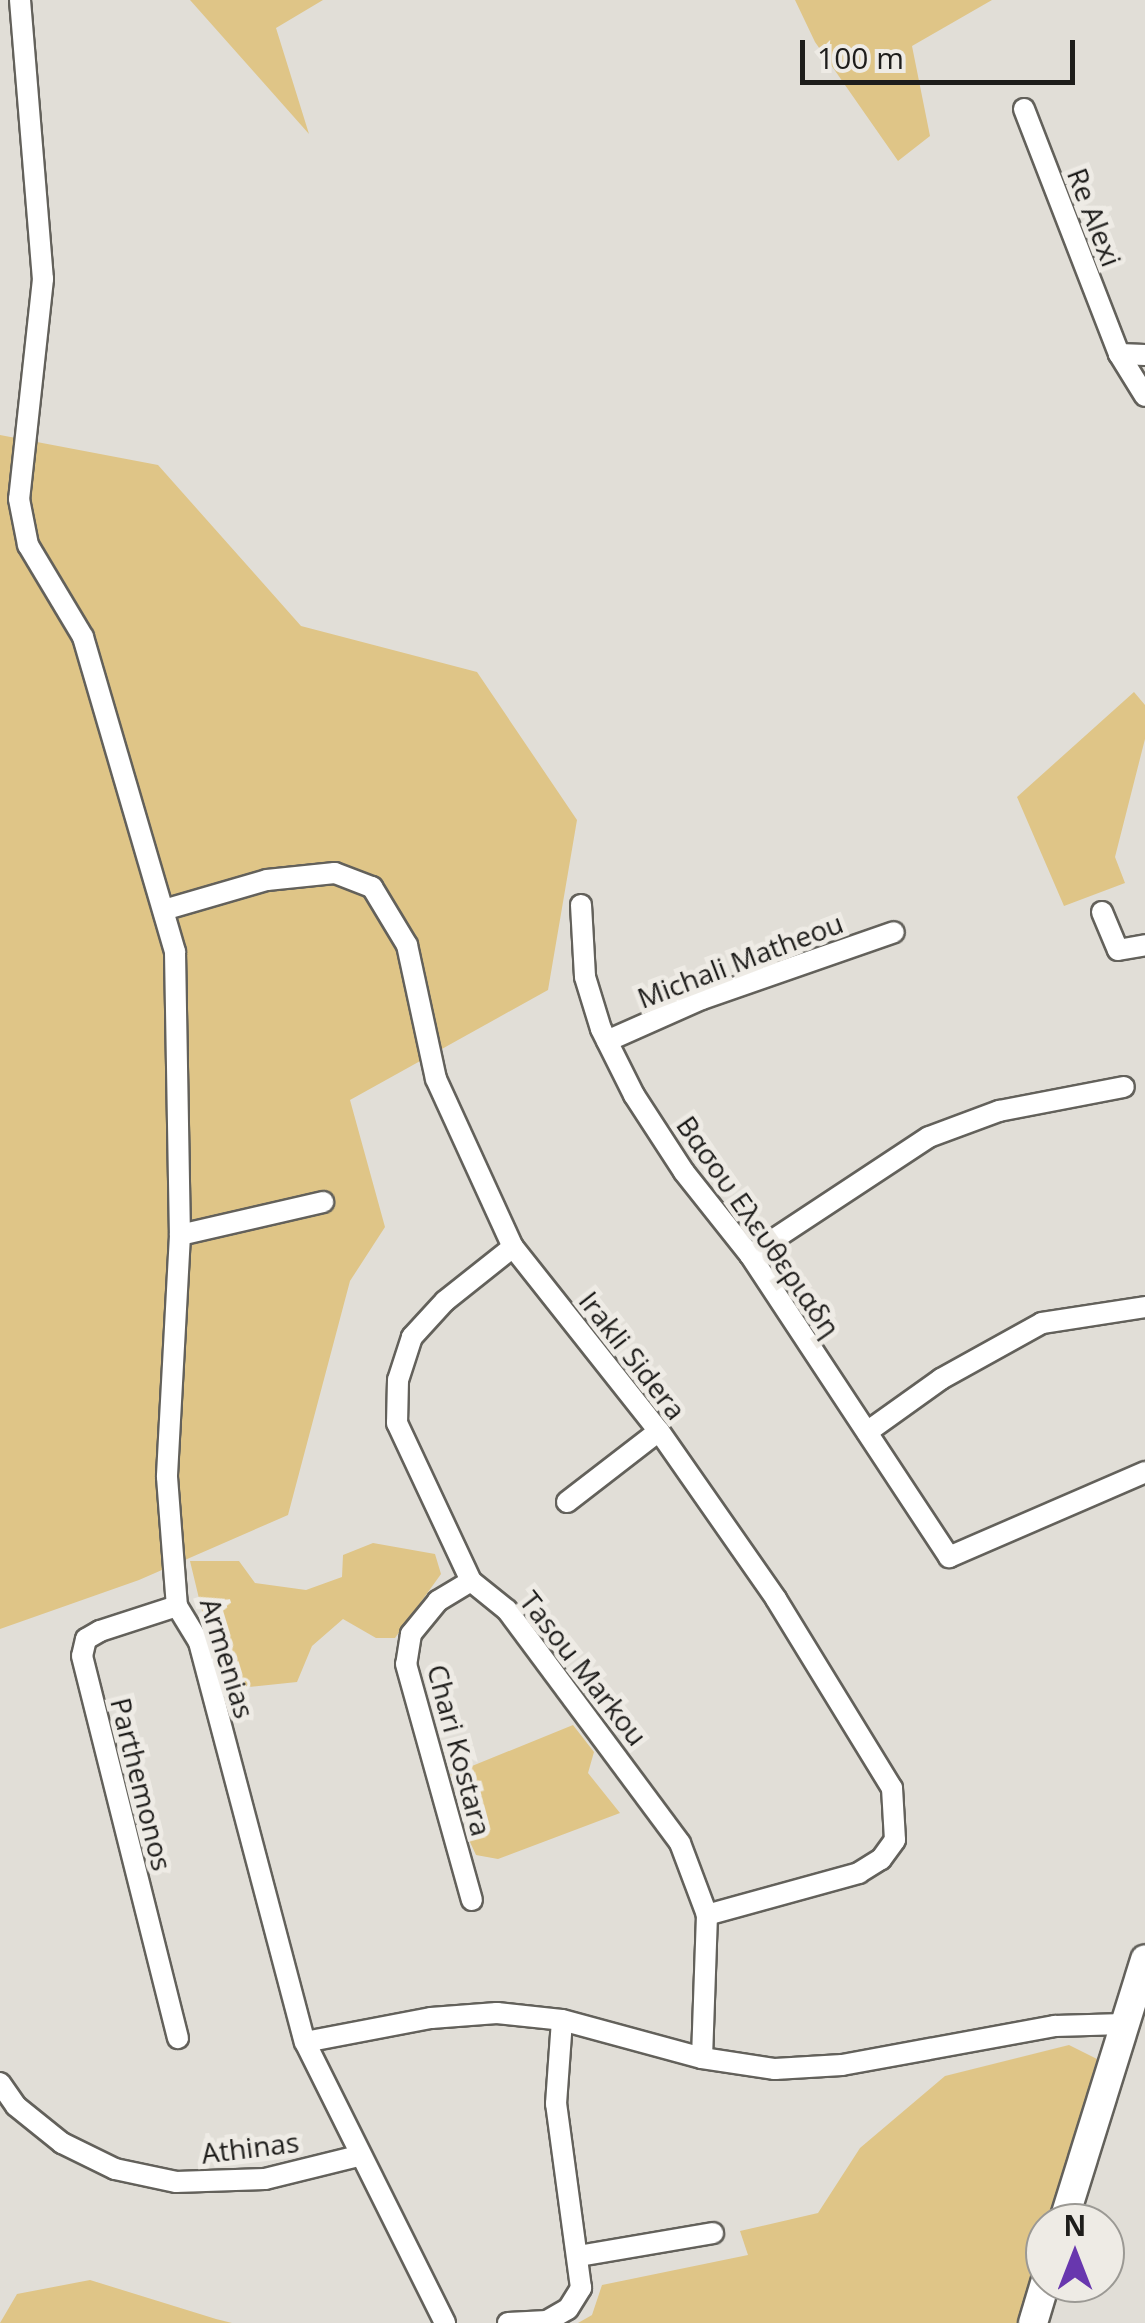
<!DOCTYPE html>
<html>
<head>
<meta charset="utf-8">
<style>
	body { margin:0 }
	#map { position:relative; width:1145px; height:2323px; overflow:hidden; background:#e1ded7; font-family:"Open Sans",sans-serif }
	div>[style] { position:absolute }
	.green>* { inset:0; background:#dfc587 }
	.roads { filter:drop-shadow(2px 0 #63615b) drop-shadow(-2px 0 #63615b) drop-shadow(0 2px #63615b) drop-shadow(0 -2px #63615b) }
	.street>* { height:20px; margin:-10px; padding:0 10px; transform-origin:10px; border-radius:10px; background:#fff }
	.secondary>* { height:28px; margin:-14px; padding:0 14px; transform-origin:14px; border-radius:14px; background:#fff }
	span { translate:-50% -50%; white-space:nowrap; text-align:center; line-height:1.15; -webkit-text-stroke:10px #eeebe5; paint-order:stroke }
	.street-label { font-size:28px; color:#1e1d1b }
	.north { position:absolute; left:1025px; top:2203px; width:100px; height:100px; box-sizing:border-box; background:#eeebe5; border:2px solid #9b9994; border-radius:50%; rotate:0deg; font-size:28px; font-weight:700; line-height:40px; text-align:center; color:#1e1d1b }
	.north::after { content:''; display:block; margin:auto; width:35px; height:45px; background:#6837ae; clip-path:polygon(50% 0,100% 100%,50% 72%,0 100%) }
	.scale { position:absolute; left:800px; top:40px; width:275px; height:45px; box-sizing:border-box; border:5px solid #1e1d1b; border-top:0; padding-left:12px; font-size:30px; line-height:35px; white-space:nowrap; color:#1e1d1b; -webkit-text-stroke:8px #eeebe5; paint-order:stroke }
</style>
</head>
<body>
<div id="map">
	<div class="green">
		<i style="clip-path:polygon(190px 0,323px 0,276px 28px,309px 134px)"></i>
		<i style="clip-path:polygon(795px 0,992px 0,912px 46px,930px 136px,898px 161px,815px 42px)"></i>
		<i style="clip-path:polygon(0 435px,158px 465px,301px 626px,477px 672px,577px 820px,548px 990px,350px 1100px,385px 1227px,350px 1281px,288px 1515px,139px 1580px,0 1629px)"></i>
		<i style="clip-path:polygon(1134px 692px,1145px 705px,1145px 739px,1115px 857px,1125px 883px,1064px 906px,1017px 797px)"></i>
		<i style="clip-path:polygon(373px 1543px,435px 1554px,441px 1574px,395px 1638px,376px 1638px,343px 1619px,312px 1646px,297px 1682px,221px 1690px,190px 1561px,239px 1561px,255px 1583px,306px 1590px,342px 1577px,343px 1555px)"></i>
		<i style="clip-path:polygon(573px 1725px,594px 1752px,588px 1773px,620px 1813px,498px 1859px,476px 1855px,464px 1829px,478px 1818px,467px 1782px,450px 1775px)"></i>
		<i style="clip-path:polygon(1069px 2045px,1097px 2059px,1020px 2323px,578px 2323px,592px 2315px,602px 2285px,748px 2255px,740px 2231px,818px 2213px,860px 2148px,945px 2076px)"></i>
		<i style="clip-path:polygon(90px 2280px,216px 2319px,232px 2323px,0 2323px,17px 2294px)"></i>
	</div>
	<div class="roads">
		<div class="street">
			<i style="left:20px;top:0;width:280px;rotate:85.3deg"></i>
			<i style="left:43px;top:279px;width:221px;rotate:96.2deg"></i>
			<i style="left:19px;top:499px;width:47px;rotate:78.9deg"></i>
			<i style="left:28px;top:545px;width:107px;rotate:59.1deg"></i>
			<i style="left:83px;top:637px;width:328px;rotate:73.7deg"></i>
			<i style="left:175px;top:952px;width:283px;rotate:89deg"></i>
			<i style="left:180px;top:1235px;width:242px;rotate:93.1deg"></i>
			<i style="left:167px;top:1477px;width:129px;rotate:85.6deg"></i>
			<i style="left:177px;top:1606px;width:42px;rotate:58.6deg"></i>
			<i style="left:199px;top:1642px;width:414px;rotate:75.2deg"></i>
			<i style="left:305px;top:2042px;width:314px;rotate:63.5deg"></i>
			<i style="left:1024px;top:109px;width:263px;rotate:68.8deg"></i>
			<i style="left:1119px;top:354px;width:49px;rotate:58.2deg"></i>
			<i style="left:1119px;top:354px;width:26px;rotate:2deg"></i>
			<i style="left:581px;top:905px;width:72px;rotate:86.8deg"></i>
			<i style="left:585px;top:977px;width:54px;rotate:72.9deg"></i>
			<i style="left:601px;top:1029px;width:74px;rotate:63.4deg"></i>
			<i style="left:634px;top:1095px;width:92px;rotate:57deg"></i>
			<i style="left:684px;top:1172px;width:106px;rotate:51.5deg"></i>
			<i style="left:750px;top:1255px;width:362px;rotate:56.6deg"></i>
			<i style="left:949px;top:1557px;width:214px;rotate:-23.4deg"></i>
			<i style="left:167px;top:909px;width:104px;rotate:-16.2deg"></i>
			<i style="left:267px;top:880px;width:68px;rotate:-5.9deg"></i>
			<i style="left:335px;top:873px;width:40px;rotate:21deg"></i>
			<i style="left:372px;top:887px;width:68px;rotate:58.9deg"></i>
			<i style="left:407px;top:945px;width:137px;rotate:77.8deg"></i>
			<i style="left:436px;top:1079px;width:185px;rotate:65.4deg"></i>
			<i style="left:513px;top:1247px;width:235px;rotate:51.6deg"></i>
			<i style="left:659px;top:1431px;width:205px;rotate:55.1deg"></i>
			<i style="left:776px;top:1599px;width:222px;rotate:58.5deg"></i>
			<i style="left:892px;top:1788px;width:52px;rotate:86.7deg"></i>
			<i style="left:895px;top:1840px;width:24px;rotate:126deg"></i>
			<i style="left:881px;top:1859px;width:26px;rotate:148deg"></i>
			<i style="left:859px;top:1873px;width:158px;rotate:164.6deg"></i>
			<i style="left:1102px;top:912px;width:41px;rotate:67.2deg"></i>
			<i style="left:1118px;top:950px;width:27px;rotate:-10deg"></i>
			<i style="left:607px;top:1041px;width:104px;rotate:-23.9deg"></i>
			<i style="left:702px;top:999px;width:203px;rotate:-19.2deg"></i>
			<i style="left:180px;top:1235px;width:147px;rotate:-13deg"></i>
			<i style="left:513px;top:1247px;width:87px;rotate:141.5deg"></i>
			<i style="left:445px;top:1301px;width:49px;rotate:132.5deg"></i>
			<i style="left:412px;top:1337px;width:45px;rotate:108deg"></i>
			<i style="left:398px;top:1380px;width:43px;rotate:91.3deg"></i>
			<i style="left:397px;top:1423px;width:174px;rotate:64.9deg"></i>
			<i style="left:471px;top:1581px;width:46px;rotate:38.9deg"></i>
			<i style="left:507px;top:1610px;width:290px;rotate:53.4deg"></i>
			<i style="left:680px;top:1843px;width:77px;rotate:69.4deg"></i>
			<i style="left:707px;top:1915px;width:143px;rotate:92deg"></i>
			<i style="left:750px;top:1255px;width:214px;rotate:-33.4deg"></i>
			<i style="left:929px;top:1137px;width:75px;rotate:-20.4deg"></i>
			<i style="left:999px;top:1111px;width:127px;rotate:-10.9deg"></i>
			<i style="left:867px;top:1432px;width:91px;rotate:-35.6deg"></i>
			<i style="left:941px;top:1379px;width:115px;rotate:-29deg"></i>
			<i style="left:1042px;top:1323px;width:104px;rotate:-8.8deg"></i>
			<i style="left:567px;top:1502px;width:116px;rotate:-37.7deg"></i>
			<i style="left:471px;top:1581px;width:39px;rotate:149deg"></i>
			<i style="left:438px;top:1601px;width:43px;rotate:129.3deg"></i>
			<i style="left:411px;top:1634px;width:30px;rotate:99deg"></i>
			<i style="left:406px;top:1664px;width:245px;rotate:74.4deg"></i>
			<i style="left:177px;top:1606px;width:81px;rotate:162deg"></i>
			<i style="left:100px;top:1631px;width:16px;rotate:150deg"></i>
			<i style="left:86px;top:1639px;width:17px;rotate:103deg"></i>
			<i style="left:82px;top:1656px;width:394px;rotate:75.9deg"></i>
			<i style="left:305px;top:2042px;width:128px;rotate:-10.8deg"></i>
			<i style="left:431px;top:2018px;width:66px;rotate:-4.3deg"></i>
			<i style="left:497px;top:2013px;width:65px;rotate:6.1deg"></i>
			<i style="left:562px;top:2020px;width:145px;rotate:15.2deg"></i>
			<i style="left:702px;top:2058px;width:74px;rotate:8.6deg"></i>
			<i style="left:775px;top:2069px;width:67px;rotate:-3.4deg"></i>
			<i style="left:842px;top:2065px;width:217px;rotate:-10.4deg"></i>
			<i style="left:1055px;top:2026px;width:69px;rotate:-1.7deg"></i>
			<i style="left:0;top:2083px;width:28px;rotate:55deg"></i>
			<i style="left:16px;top:2106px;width:59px;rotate:38.8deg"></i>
			<i style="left:62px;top:2143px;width:59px;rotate:26.1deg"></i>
			<i style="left:115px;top:2169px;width:62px;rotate:12deg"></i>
			<i style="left:176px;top:2182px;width:89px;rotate:-1.9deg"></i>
			<i style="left:265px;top:2179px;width:96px;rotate:-13.9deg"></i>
			<i style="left:579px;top:2256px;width:136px;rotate:-9.7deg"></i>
			<i style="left:508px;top:2323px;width:39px;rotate:-3deg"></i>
			<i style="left:547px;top:2321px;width:24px;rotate:-30deg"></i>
			<i style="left:568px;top:2309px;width:25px;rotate:-58deg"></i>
			<i style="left:581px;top:2288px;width:186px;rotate:-97.7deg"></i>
			<i style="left:556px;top:2104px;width:84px;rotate:-85.9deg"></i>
		</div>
		<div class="secondary">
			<i style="left:1063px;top:2223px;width:276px;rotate:-72.7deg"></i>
			<i style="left:1033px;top:2323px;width:42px;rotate:-73.3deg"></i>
		</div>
	</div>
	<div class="street-label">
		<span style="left:1095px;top:217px;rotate:69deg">Re Alexi</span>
		<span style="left:740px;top:960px;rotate:-21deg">Michali Matheou</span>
		<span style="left:759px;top:1226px;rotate:55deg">Βασου Ελευθεριαδη</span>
		<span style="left:633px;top:1355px;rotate:52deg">Irakli Sidera</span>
		<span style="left:228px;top:1658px;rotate:73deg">Armenias</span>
		<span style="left:584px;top:1668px;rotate:52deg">Tasou Markou</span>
		<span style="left:460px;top:1750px;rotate:75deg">Chari Kostara</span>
		<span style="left:142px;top:1784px;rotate:76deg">Parthemonos</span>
		<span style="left:250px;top:2147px;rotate:-7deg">Athinas</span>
	</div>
	<div class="north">N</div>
	<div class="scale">100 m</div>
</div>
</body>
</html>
